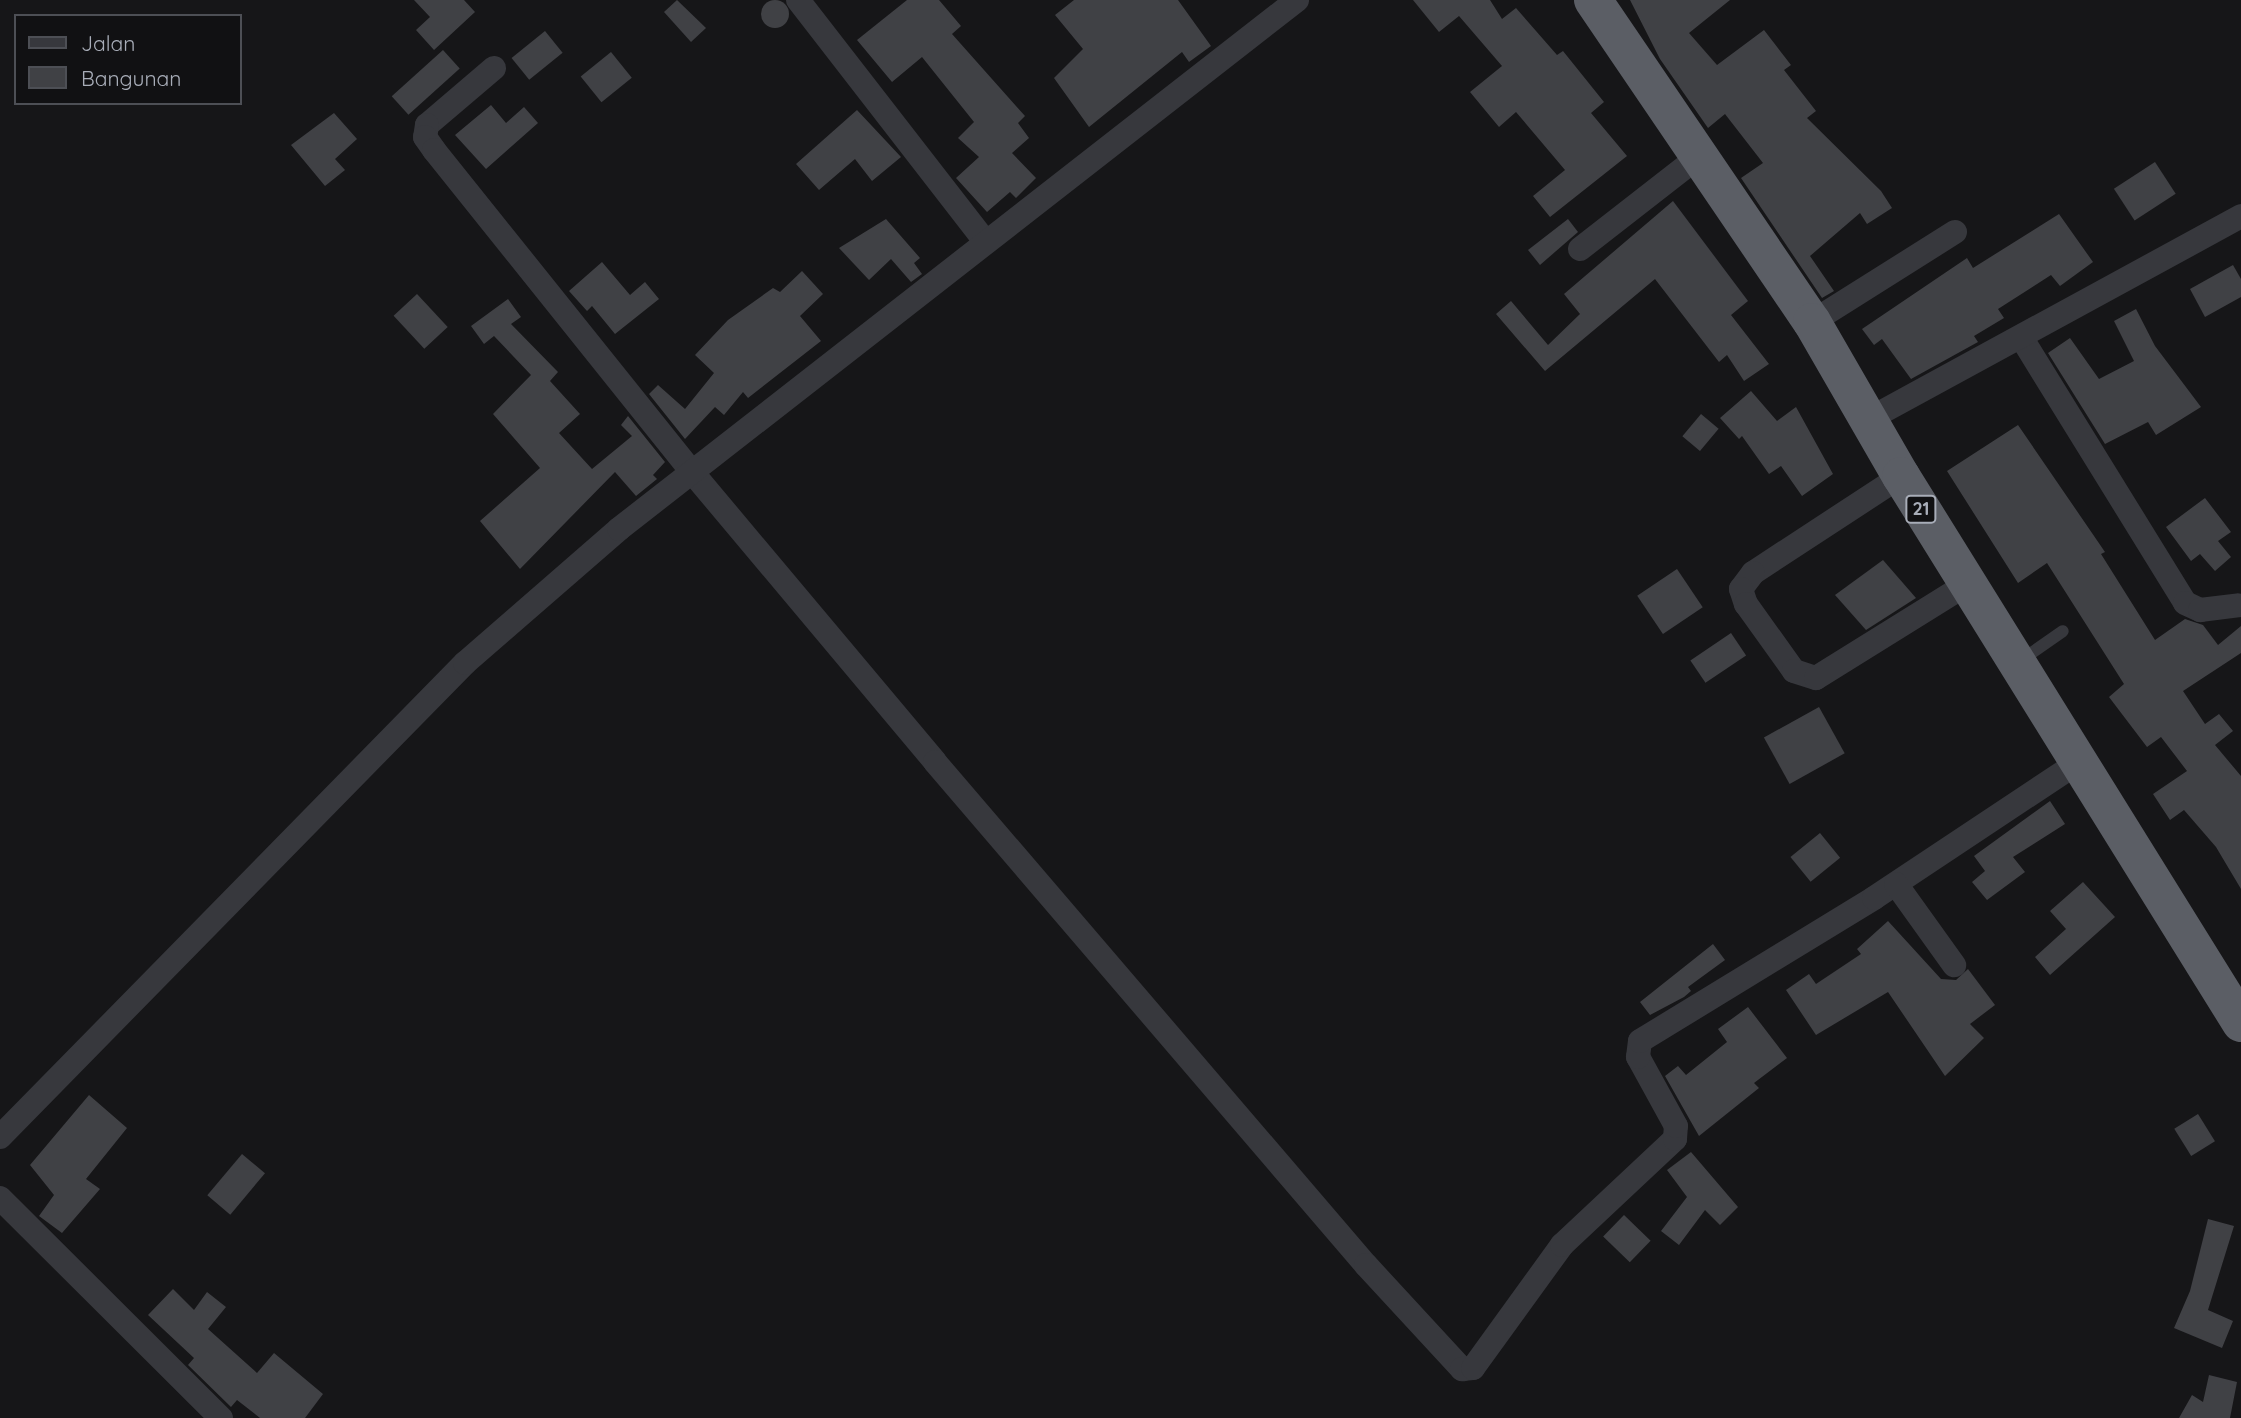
<!DOCTYPE html>
<html>
<head>
<meta charset="utf-8">
<style>
	body { margin:0 }
	#map { position:relative; width:2241px; height:1418px; overflow:hidden; background:#161618; font-family:Quicksand,sans-serif }
	div>[style] { position:absolute }
	.building>* { inset:0; background:#404145; transform-origin:0 0 }
	.round { border-radius:50% }
	.service>* { height:12px; margin:-6px; padding:0 6px; transform-origin:6px; border-radius:6px; background:#37383d }
	.minor>* { height:24px; margin:-12px; padding:0 12px; transform-origin:12px; border-radius:12px; background:#37383d }
	.trunk>* { height:38px; margin:-19px; padding:0 19px; transform-origin:19px; border-radius:19px; background:#5b5e65 }
	span { translate:-50% -50%; white-space:nowrap; text-align:center; line-height:1.15; -webkit-text-stroke:7px #111113; paint-order:stroke }
	.shield-label span { padding:2px 5px; background:#111113; border:2px solid; border-radius:5px; -webkit-text-stroke-width:0 }
	.shield-label { font-size:18px; color:#a8adb8; font-weight:700 }
	.legend { position:absolute; left:14px; top:14px; width:228px; height:91px; box-sizing:border-box; background:#111113; border:2px solid #4d4f55; margin:0; padding:9px 12px; list-style:none; font-size:21px; color:#a8adb8 }
	.legend li { display:flex; align-items:center; gap:14px; height:35px }
	.legend b { width:35px; border:2px solid #4d4f55 }
</style>
</head>
<body>
<div id="map">
	<div class="building">
		<i style="clip-path:polygon(414px 0,464px 0,475px 12px,434px 50px,416px 30px,430px 17px)"></i>
		<i style="clip-path:polygon(677px 0,706px 28px,691px 42px,664px 12px)"></i>
		<i style="clip-path:polygon(907px 0,939px 0,961px 26px,952px 34px,1025px 116px,1018px 123px,1029px 138px,1012px 153px,1036px 178px,1016px 198px,1010px 192px,987px 212px,956px 178px,979px 157px,958px 138px,974px 122px,922px 57px,892px 82px,857px 40px)"></i>
		<i style="clip-path:polygon(1074px 0,1178px 0,1211px 46px,1189px 62px,1182px 52px,1089px 127px,1054px 78px,1083px 49px,1055px 15px)"></i>
		<i style="clip-path:polygon(1413px 0,1490px 0,1502px 19px,1516px 8px,1557px 55px,1563px 51px,1604px 102px,1591px 113px,1627px 156px,1550px 217px,1533px 196px,1565px 170px,1516px 112px,1499px 127px,1470px 92px,1502px 66px,1459px 16px,1439px 32px)"></i>
		<i style="clip-path:polygon(1630px 0,1730px 0,1689px 33px,1717px 65px,1764px 30px,1791px 65px,1784px 70px,1816px 111px,1807px 118px,1881px 191px,1892px 208px,1867px 224px,1860px 213px,1810px 256px,1834px 291px,1822px 298px,1741px 178px,1763px 163px,1725px 114px,1708px 128px,1660px 59px)"></i>
		<i class="round" style="left:761px;top:0;width:28px;height:28px"></i>
		<i style="left:545px;top:31px;width:28px;height:43px;rotate:51deg"></i>
		<i style="left:443px;top:50px;width:25px;height:69px;rotate:48deg"></i>
		<i style="left:611px;top:52px;width:33px;height:39px;rotate:51deg"></i>
		<i style="clip-path:polygon(491px 105px,506px 123px,524px 107px,538px 123px,486px 169px,455px 135px)"></i>
		<i style="clip-path:polygon(857px 110px,901px 157px,872px 181px,855px 159px,819px 190px,796px 164px)"></i>
		<i style="clip-path:polygon(334px 113px,357px 139px,335px 159px,345px 170px,325px 186px,291px 145px)"></i>
		<i style="left:2155px;top:162px;width:38px;height:49px;rotate:57deg"></i>
		<i style="clip-path:polygon(1673px 201px,1748px 301px,1731px 315px,1769px 364px,1744px 381px,1727px 355px,1719px 362px,1655px 279px,1545px 371px,1496px 314px,1511px 301px,1548px 345px,1580px 314px,1564px 294px)"></i>
		<i style="clip-path:polygon(2059px 214px,2093px 262px,2060px 286px,2051px 275px,1998px 309px,2004px 318px,1974px 336px,1978px 342px,1911px 379px,1882px 339px,1874px 345px,1862px 329px,1967px 258px,1973px 268px)"></i>
		<i style="clip-path:polygon(886px 219px,920px 258px,914px 263px,922px 274px,911px 282px,891px 259px,869px 280px,839px 248px)"></i>
		<i style="clip-path:polygon(1568px 219px,1578px 232px,1540px 265px,1528px 250px)"></i>
		<i style="clip-path:polygon(602px 262px,630px 295px,645px 282px,659px 299px,615px 334px,592px 306px,587px 311px,569px 291px)"></i>
		<i style="clip-path:polygon(2233px 265px,2241px 279px,2241px 297px,2205px 317px,2190px 289px)"></i>
		<i style="clip-path:polygon(802px 271px,823px 294px,800px 316px,821px 341px,748px 398px,743px 392px,724px 415px,715px 407px,685px 439px,649px 394px,658px 385px,685px 409px,714px 373px,695px 355px,728px 320px,773px 288px,780px 292px)"></i>
		<i style="left:417px;top:294px;width:45px;height:32px;rotate:47deg"></i>
		<i style="clip-path:polygon(508px 299px,521px 317px,511px 324px,558px 372px,550px 381px,580px 414px,559px 433px,592px 469px,632px 436px,621px 425px,628px 416px,665px 462px,653px 475px,657px 479px,636px 496px,615px 472px,520px 569px,480px 521px,540px 468px,493px 414px,531px 375px,494px 336px,484px 344px,471px 326px)"></i>
		<i style="clip-path:polygon(2136px 309px,2155px 346px,2201px 407px,2156px 435px,2148px 422px,2105px 444px,2048px 353px,2070px 338px,2099px 379px,2134px 361px,2114px 321px)"></i>
		<i style="clip-path:polygon(1751px 391px,1777px 421px,1796px 407px,1833px 474px,1802px 496px,1781px 466px,1769px 474px,1742px 436px,1739px 439px,1720px 418px)"></i>
		<i style="left:1701px;top:414px;width:23px;height:29px;rotate:40deg"></i>
		<i style="clip-path:polygon(2018px 425px,2105px 552px,2101px 554px,2155px 640px,2185px 619px,2203px 625px,2218px 645px,2241px 626px,2241px 653px,2183px 691px,2205px 724px,2219px 714px,2233px 731px,2215px 745px,2241px 776px,2241px 889px,2216px 847px,2184px 810px,2170px 820px,2153px 794px,2187px 771px,2161px 737px,2147px 747px,2109px 697px,2124px 684px,2047px 563px,2018px 583px,1947px 471px)"></i>
		<i style="clip-path:polygon(2205px 498px,2231px 532px,2218px 541px,2231px 557px,2215px 571px,2200px 554px,2191px 561px,2166px 527px)"></i>
		<i style="clip-path:polygon(1883px 560px,1916px 598px,1866px 630px,1835px 595px)"></i>
		<i style="left:1677px;top:569px;width:46px;height:48px;rotate:56deg"></i>
		<i style="left:1731px;top:633px;width:27px;height:49px;rotate:56deg"></i>
		<i style="left:1819px;top:707px;width:53px;height:63px;rotate:61deg"></i>
		<i style="clip-path:polygon(2050px 801px,2065px 824px,2013px 857px,2025px 872px,1987px 900px,1972px 882px,1985px 871px,1974px 856px)"></i>
		<i style="left:1820px;top:833px;width:32px;height:38px;rotate:51deg"></i>
		<i style="clip-path:polygon(2083px 882px,2115px 917px,2050px 975px,2035px 957px,2066px 929px,2050px 911px)"></i>
		<i style="clip-path:polygon(1888px 921px,1941px 979px,1956px 980px,1968px 969px,1995px 1005px,1970px 1024px,1984px 1038px,1945px 1076px,1888px 992px,1816px 1035px,1786px 990px,1809px 974px,1816px 984px,1861px 954px,1857px 949px)"></i>
		<i style="clip-path:polygon(1713px 944px,1725px 960px,1688px 987px,1691px 991px,1684px 997px,1650px 1015px,1640px 1002px)"></i>
		<i style="clip-path:polygon(1748px 1007px,1787px 1058px,1754px 1083px,1759px 1088px,1699px 1136px,1665px 1076px,1678px 1066px,1686px 1075px,1727px 1042px,1718px 1029px)"></i>
		<i style="clip-path:polygon(89px 1095px,127px 1128px,86px 1179px,100px 1189px,62px 1233px,39px 1216px,54px 1195px,30px 1165px)"></i>
		<i style="left:2198px;top:1114px;width:32px;height:28px;rotate:58deg"></i>
		<i style="clip-path:polygon(1691px 1152px,1738px 1207px,1720px 1225px,1705px 1210px,1679px 1245px,1661px 1231px,1687px 1197px,1667px 1170px)"></i>
		<i style="left:242px;top:1154px;width:30px;height:54px;rotate:40deg"></i>
		<i style="left:1624px;top:1215px;width:37px;height:30px;rotate:44deg"></i>
		<i style="clip-path:polygon(2208px 1219px,2234px 1226px,2208px 1310px,2233px 1321px,2222px 1348px,2174px 1328px,2190px 1291px)"></i>
		<i style="clip-path:polygon(173px 1289px,194px 1310px,207px 1292px,226px 1307px,208px 1329px,257px 1373px,274px 1353px,323px 1394px,305px 1418px,260px 1418px,237px 1400px,231px 1407px,188px 1365px,194px 1358px,148px 1315px)"></i>
		<i style="clip-path:polygon(2209px 1375px,2237px 1382px,2230px 1418px,2179px 1418px,2192px 1395px,2203px 1402px)"></i>
	</div>
	<div class="service">
		<i style="left:2020px;top:661px;width:52px;rotate:-34.9deg"></i>
	</div>
	<div class="minor">
		<i style="left:798px;top:0;width:306px;rotate:52.2deg"></i>
		<i style="left:494px;top:68px;width:88px;rotate:139.6deg"></i>
		<i style="left:427px;top:125px;width:12px;rotate:99deg"></i>
		<i style="left:425px;top:137px;width:16px;rotate:55deg"></i>
		<i style="left:434px;top:150px;width:413px;rotate:51.3deg"></i>
		<i style="left:692px;top:472px;width:378px;rotate:50deg"></i>
		<i style="left:935px;top:762px;width:662px;rotate:49.41deg"></i>
		<i style="left:1366px;top:1265px;width:142px;rotate:47.3deg"></i>
		<i style="left:1462px;top:1369px;width:11px;rotate:-5deg"></i>
		<i style="left:1473px;top:1368px;width:152px;rotate:-54.1deg"></i>
		<i style="left:1562px;top:1245px;width:155px;rotate:-43.2deg"></i>
		<i style="left:1675px;top:1139px;width:13px;rotate:-86deg"></i>
		<i style="left:1676px;top:1126px;width:79px;rotate:-118.8deg"></i>
		<i style="left:1638px;top:1057px;width:16px;rotate:-83deg"></i>
		<i style="left:1640px;top:1041px;width:274px;rotate:-31.4deg"></i>
		<i style="left:1874px;top:898px;width:250px;rotate:-33.6deg"></i>
		<i style="left:1580px;top:249px;width:148px;rotate:-37.9deg"></i>
		<i style="left:1812px;top:322px;width:169px;rotate:-32.2deg"></i>
		<i style="left:2021px;top:337px;width:312px;rotate:58.3deg"></i>
		<i style="left:2185px;top:603px;width:17px;rotate:25deg"></i>
		<i style="left:2200px;top:610px;width:38px;rotate:-7deg"></i>
		<i style="left:1869px;top:419px;width:424px;rotate:-28.6deg"></i>
		<i style="left:1901px;top:476px;width:177px;rotate:146.8deg"></i>
		<i style="left:1753px;top:573px;width:20px;rotate:127deg"></i>
		<i style="left:1741px;top:589px;width:16px;rotate:72deg"></i>
		<i style="left:1746px;top:604px;width:82px;rotate:54.4deg"></i>
		<i style="left:1794px;top:671px;width:23px;rotate:18deg"></i>
		<i style="left:1816px;top:678px;width:178px;rotate:-31.9deg"></i>
		<i style="left:1896px;top:884px;width:100px;rotate:54.4deg"></i>
		<i style="left:0;top:1137px;width:664px;rotate:-45.55deg"></i>
		<i style="left:465px;top:663px;width:204px;rotate:-41deg"></i>
		<i style="left:619px;top:529px;width:860px;rotate:-37.96deg"></i>
		<i style="left:0;top:1198px;width:312px;rotate:44.9deg"></i>
	</div>
	<div class="trunk">
		<i style="left:1593px;top:0;width:389px;rotate:55.8deg"></i>
		<i style="left:1812px;top:322px;width:178px;rotate:60deg"></i>
		<i style="left:1901px;top:476px;width:644px;rotate:58.14deg"></i>
	</div>
	<div class="shield-label">
		<span style="left:1921px;top:509px">21</span>
	</div>
	<ul class="legend">
	<li><b style="height:9px;background:#37383d"></b>Jalan</li>
	<li><b style="height:19px;background:#404145"></b>Bangunan</li>
	</ul>
</div>
</body>
</html>
